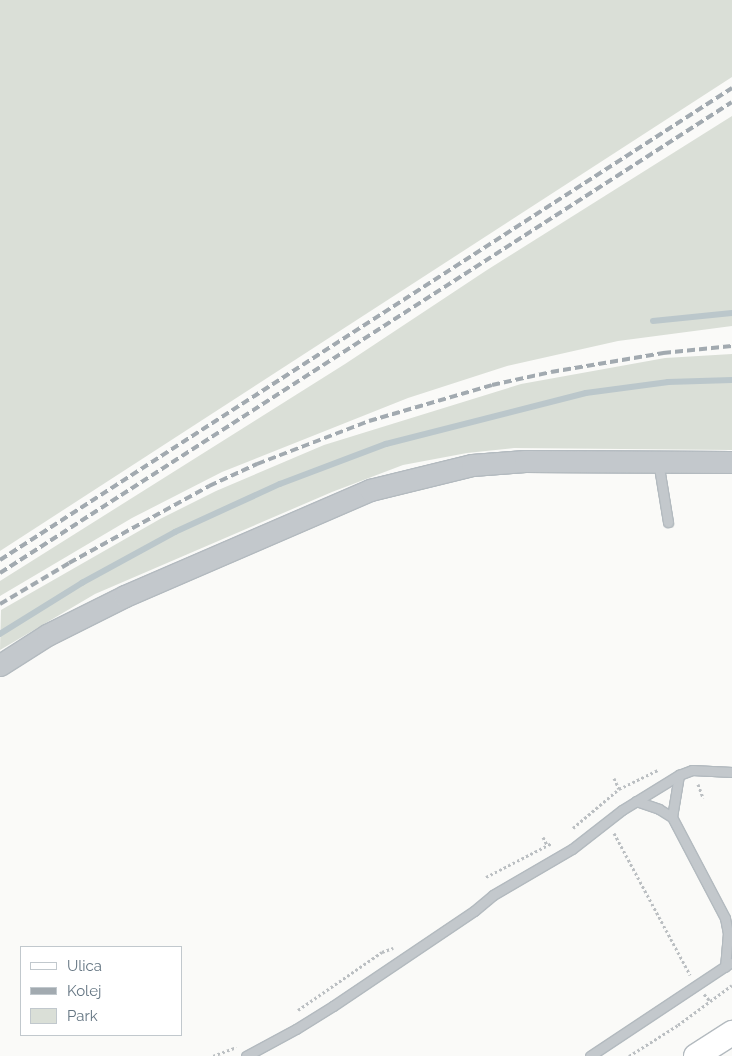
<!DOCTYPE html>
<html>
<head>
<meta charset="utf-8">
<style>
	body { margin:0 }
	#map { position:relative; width:732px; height:1056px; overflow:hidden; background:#fafaf8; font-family:Raleway,sans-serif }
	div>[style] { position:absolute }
	.green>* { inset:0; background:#dadfd7 }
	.stream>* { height:5.5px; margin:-2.75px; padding:0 2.75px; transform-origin:2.75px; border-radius:2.75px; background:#bbc7cb }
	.path>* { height:3px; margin-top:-1.5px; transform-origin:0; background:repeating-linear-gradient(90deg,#bbbfc2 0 2.5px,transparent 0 5px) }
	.roads { filter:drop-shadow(1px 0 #b3babf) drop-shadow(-1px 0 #b3babf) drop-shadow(0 1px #b3babf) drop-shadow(0 -1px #b3babf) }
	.service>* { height:9px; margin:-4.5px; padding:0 4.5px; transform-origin:4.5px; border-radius:4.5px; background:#c3c8cc }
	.tertiary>* { height:21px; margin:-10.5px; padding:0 10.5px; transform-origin:10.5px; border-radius:10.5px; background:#c3c8cc }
	.secondary>* { height:24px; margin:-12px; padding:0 12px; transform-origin:12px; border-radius:12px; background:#fff }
	.rail>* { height:4px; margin-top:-2px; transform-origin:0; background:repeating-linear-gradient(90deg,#a2aab0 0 8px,transparent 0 12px) }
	span { translate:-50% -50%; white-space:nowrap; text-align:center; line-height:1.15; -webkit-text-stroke:5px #fff; paint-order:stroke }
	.legend { position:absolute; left:20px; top:946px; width:162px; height:90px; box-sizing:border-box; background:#fff; border:1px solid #c1c8cd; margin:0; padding:6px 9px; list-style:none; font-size:15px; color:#657683 }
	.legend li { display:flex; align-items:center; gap:10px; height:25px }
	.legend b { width:25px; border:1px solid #c1c8cd }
</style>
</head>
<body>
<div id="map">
	<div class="green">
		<i style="clip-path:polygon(0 0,732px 0,732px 77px,0 551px)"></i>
		<i style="clip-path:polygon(732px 116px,732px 326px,618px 341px,507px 366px,408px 398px,222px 472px,132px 518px,0 596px,0 581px,345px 364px,487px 270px)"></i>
		<i style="clip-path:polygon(732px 354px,732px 450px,514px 448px,467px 453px,403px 465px,332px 492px,95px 594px,0 650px,1px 610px,160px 519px,216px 491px,324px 445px,521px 384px,665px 358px)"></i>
	</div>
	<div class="stream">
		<i style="left:653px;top:321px;width:79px;rotate:-5.8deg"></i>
		<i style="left:0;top:634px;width:97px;rotate:-31.9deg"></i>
		<i style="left:82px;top:583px;width:106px;rotate:-28.7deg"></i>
		<i style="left:175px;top:532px;width:115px;rotate:-24.6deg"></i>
		<i style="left:280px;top:484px;width:113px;rotate:-20.7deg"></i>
		<i style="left:386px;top:444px;width:206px;rotate:-14.3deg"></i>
		<i style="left:586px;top:393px;width:83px;rotate:-7.6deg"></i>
		<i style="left:668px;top:382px;width:64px;rotate:-1.8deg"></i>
	</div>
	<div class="path">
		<i style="left:614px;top:778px;width:12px;rotate:66deg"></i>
		<i style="left:698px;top:784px;width:15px;rotate:70deg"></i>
		<i style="left:573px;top:828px;width:60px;rotate:-40.3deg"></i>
		<i style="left:619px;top:789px;width:43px;rotate:-26deg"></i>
		<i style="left:614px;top:833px;width:161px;rotate:61.8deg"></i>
		<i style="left:543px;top:837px;width:9px;rotate:63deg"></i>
		<i style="left:486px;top:877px;width:74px;rotate:-27.3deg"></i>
		<i style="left:704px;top:994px;width:9px;rotate:49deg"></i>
		<i style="left:298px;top:1010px;width:102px;rotate:-34.6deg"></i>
		<i style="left:382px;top:952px;width:12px;rotate:-20deg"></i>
		<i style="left:213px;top:1056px;width:25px;rotate:-21deg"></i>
		<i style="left:629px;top:1056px;width:58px;rotate:-32.3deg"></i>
		<i style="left:678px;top:1025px;width:67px;rotate:-36.5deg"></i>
	</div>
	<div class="roads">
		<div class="service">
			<i style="left:658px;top:461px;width:62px;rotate:80.7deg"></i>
			<i style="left:636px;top:801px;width:24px;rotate:19deg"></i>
			<i style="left:659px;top:809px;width:15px;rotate:32deg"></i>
			<i style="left:672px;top:817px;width:114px;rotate:62.3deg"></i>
			<i style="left:725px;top:918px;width:15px;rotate:79deg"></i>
			<i style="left:728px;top:933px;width:34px;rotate:95deg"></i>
			<i style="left:672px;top:817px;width:43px;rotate:-80.5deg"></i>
			<i style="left:246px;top:1056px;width:57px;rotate:-28.4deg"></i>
			<i style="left:296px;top:1029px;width:44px;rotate:-31.9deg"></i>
			<i style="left:333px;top:1006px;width:170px;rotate:-34deg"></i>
			<i style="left:474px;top:911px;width:25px;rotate:-40deg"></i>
			<i style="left:493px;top:895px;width:91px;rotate:-30.2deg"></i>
			<i style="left:572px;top:849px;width:63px;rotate:-38deg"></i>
			<i style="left:622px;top:810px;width:67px;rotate:-31.6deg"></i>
			<i style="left:679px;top:775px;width:14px;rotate:-21deg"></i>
			<i style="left:692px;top:770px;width:40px;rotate:2.9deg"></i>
			<i style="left:590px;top:1056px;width:168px;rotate:-33.6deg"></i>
		</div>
		<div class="tertiary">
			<i style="left:0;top:665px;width:56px;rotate:-32.6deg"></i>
			<i style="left:47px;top:635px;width:87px;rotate:-26.6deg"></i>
			<i style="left:125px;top:596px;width:267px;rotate:-23.4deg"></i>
			<i style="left:370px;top:490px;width:105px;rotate:-13.8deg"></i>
			<i style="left:472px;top:465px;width:53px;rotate:-4.3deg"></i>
			<i style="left:525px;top:461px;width:207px;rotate:0.3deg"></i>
		</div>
		<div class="secondary">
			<i style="left:696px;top:1056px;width:43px;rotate:-32.6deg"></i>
		</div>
	</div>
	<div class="rail">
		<i style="left:0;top:560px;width:871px;rotate:-32.81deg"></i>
		<i style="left:0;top:573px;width:870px;rotate:-32.76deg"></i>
		<i style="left:0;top:604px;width:80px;rotate:-30.7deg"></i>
		<i style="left:69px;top:563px;width:160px;rotate:-28.8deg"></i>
		<i style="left:209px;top:486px;width:53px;rotate:-24.6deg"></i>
		<i style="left:257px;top:464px;width:120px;rotate:-21deg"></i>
		<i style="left:369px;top:421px;width:128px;rotate:-16.3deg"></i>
		<i style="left:492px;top:385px;width:60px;rotate:-12.4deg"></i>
		<i style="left:551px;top:372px;width:114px;rotate:-9.6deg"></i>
		<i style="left:663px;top:353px;width:69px;rotate:-5.8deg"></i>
	</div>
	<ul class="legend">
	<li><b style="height:6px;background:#fff"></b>Ulica</li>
	<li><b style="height:6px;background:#a2aab0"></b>Kolej</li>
	<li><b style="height:14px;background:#dadfd7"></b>Park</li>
	</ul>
</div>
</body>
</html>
